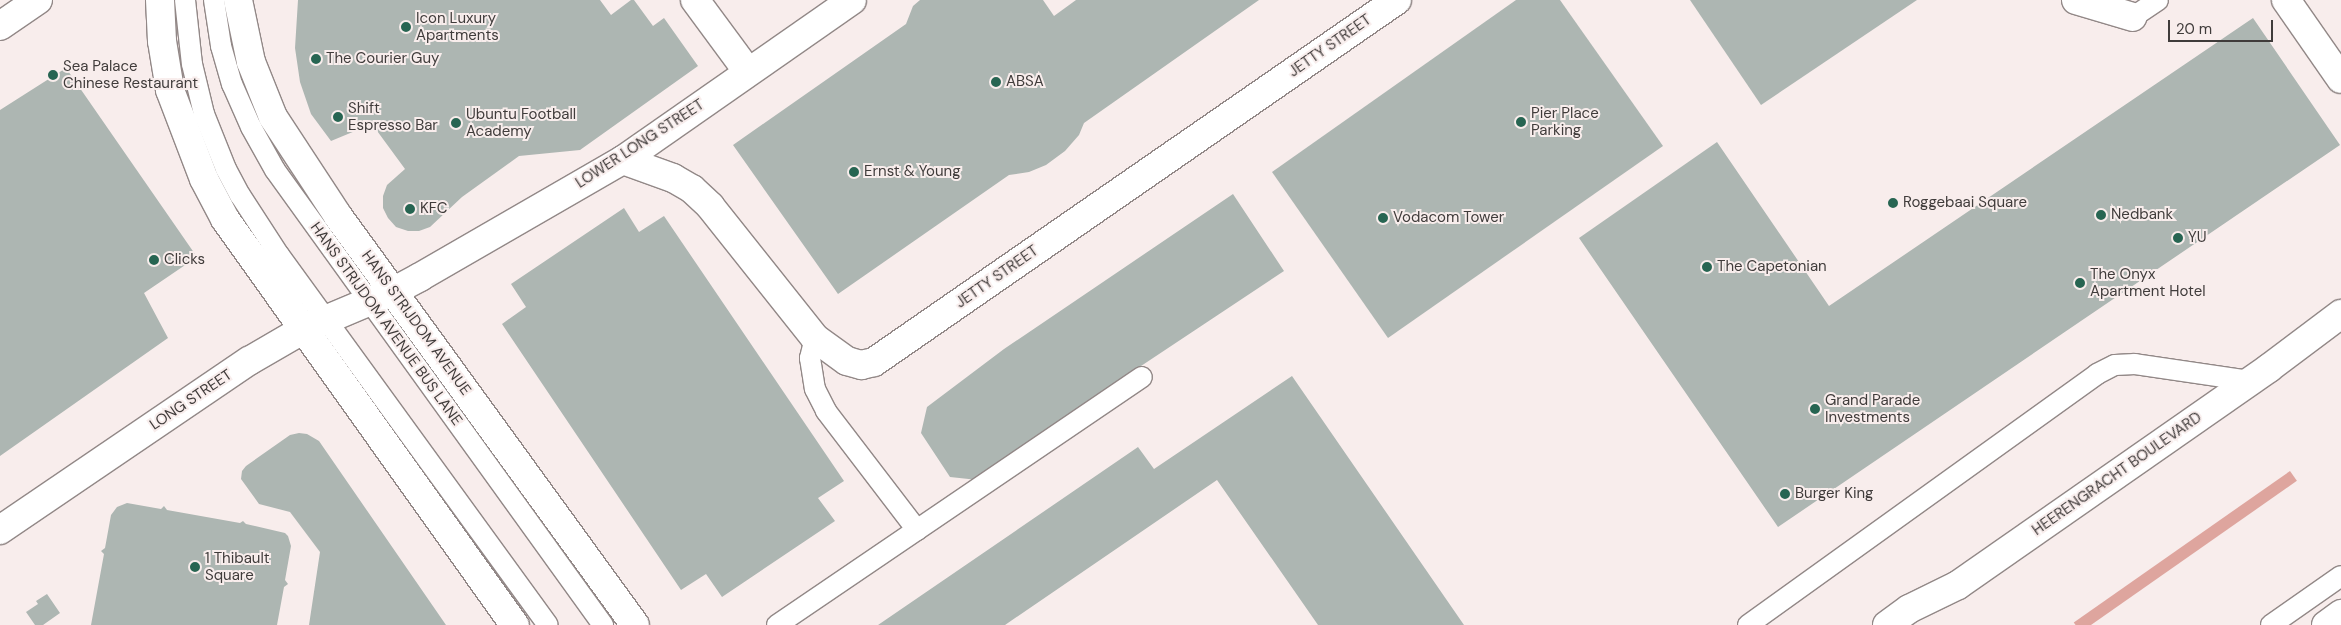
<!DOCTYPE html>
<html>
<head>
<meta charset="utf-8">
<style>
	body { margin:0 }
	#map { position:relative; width:2341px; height:625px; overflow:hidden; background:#f8edec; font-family:"DM Sans",sans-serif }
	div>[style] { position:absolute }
	.water>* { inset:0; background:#dea59e; transform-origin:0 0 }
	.building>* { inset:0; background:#adb6b2 }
	.roads { filter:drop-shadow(1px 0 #928887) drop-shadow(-1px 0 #928887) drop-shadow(0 1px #928887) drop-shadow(0 -1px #928887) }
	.service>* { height:20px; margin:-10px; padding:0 10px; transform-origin:10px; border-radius:10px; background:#fff }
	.pedestrian>* { height:28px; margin:-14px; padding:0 14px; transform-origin:14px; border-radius:14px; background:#fff }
	.minor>* { height:28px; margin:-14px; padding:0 14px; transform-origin:14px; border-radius:14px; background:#fff }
	.tertiary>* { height:28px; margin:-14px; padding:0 14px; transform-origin:14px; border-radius:14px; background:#fff }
	.secondary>* { height:28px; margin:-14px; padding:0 14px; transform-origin:14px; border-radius:14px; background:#fff }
	.dots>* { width:14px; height:14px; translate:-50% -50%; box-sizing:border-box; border:2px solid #f8edec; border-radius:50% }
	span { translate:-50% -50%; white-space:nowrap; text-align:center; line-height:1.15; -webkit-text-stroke:4px #f8edec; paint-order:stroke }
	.poi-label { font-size:15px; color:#403c3b }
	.left { translate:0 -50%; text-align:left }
	.street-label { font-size:15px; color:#403c3b }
	.scale { position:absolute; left:2168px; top:20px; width:105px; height:22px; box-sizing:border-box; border:2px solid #403c3b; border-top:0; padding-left:6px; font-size:15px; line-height:18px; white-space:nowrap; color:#403c3b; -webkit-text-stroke:4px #f8edec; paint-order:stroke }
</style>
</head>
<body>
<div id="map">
	<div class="water">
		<i style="left:2290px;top:471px;width:12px;height:264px;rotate:55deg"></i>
	</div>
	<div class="building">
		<i style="clip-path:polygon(298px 0,600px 0,611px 15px,631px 0,634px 0,653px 26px,664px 18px,698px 66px,580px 150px,519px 156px,462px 197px,430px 227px,419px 231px,408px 231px,396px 227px,388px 218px,383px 208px,383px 196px,387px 185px,405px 169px,372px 124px,331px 141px,311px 114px,300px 82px,295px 48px)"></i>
		<i style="clip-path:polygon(920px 0,1043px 0,1054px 16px,1076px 0,1259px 0,1084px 123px,1079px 135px,1065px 151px,1046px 165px,1029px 172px,1009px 175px,838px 294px,733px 145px,906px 24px,913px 6px)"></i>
		<i style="clip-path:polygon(1516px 0,1560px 0,1663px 146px,1388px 338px,1272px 172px)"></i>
		<i style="clip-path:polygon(1690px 0,1917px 0,1761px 105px)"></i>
		<i style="clip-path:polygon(2253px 18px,2340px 145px,1778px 527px,1579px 238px,1717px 142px,1829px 306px)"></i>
		<i style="clip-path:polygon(66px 68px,197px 257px,144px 293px,168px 338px,0 456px,0 110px)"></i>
		<i style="clip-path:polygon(1233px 194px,1284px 271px,1138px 368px,978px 480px,950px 477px,921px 433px,927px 407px,1004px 349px)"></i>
		<i style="clip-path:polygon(624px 208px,639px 232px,664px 216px,844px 481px,818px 498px,835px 521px,722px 597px,706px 574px,681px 590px,502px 324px,526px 307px,511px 284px)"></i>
		<i style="clip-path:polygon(1292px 376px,1464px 625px,1318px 625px,1217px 480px,1005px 625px,878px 625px,1138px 447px,1154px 469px)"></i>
		<i style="clip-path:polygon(299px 433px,307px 434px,319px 441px,446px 625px,309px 625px,320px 552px,290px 512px,259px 504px,241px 479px,242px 471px,246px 466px,290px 435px)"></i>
		<i style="clip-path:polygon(127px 503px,161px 509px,164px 506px,167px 510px,240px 523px,243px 521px,246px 524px,285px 533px,288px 536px,291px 546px,285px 580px,288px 584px,284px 587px,277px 625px,91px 625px,104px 554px,101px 551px,105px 548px,111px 515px,117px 507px)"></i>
		<i style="clip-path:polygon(47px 594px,60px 613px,43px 625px,35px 625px,26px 612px,38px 604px,36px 601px)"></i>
	</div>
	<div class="roads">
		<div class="service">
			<i style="left:185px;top:0;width:64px;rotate:83.8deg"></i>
			<i style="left:192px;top:64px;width:51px;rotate:76.5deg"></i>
			<i style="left:204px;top:114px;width:59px;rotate:68.2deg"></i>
			<i style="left:226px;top:169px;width:30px;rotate:62deg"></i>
			<i style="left:240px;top:195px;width:72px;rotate:57deg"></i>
			<i style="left:279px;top:255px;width:457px;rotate:54deg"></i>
			<i style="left:214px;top:0;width:47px;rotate:81.3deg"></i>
			<i style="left:221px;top:46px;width:40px;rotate:74deg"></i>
			<i style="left:232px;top:84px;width:47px;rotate:66.2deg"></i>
			<i style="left:251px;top:127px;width:49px;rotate:60.8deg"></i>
			<i style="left:275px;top:170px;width:561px;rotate:54.21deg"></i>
			<i style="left:2133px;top:17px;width:30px;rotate:-34deg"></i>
			<i style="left:815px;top:338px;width:21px;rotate:104deg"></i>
			<i style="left:810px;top:358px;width:31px;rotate:81deg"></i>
			<i style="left:815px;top:389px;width:25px;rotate:63deg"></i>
			<i style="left:826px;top:411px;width:150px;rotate:52.6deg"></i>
			<i style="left:777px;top:625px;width:441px;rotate:-34.2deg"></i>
			<i style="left:1748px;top:625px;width:430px;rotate:-35.7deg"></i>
			<i style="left:2097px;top:374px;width:20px;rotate:-27deg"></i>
			<i style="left:2115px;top:365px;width:20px;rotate:-3deg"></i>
			<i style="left:2135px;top:364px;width:116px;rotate:8.4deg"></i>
			<i style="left:2271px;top:625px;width:85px;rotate:-35deg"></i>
		</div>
		<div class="pedestrian">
			<i style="left:2076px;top:0;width:59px;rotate:16.6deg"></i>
		</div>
		<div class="minor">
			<i style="left:695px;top:0;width:89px;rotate:53.6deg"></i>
			<i style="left:623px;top:160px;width:53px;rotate:19.8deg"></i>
			<i style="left:673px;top:178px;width:22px;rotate:30deg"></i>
			<i style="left:692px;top:189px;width:25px;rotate:43deg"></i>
			<i style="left:710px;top:206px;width:169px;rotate:51.5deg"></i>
			<i style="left:815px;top:338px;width:39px;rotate:36deg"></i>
			<i style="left:847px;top:361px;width:15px;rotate:16deg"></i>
			<i style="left:861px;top:365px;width:13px;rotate:-13deg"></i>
			<i style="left:874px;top:362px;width:636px;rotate:-34.69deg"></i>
		</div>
		<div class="tertiary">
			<i style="left:2286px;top:0;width:96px;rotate:55.2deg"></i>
			<i style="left:0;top:26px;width:46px;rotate:-34.4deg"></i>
			<i style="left:0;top:530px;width:301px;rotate:-34.2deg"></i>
			<i style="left:249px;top:361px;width:64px;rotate:-30.2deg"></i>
			<i style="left:304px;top:329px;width:98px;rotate:-22.9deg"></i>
			<i style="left:394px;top:291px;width:30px;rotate:-28deg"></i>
			<i style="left:420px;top:277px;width:234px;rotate:-30deg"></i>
			<i style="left:623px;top:160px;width:279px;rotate:-34.9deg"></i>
		</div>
		<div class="secondary">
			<i style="left:160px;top:0;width:41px;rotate:87.2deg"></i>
			<i style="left:162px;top:41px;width:50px;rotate:80.7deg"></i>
			<i style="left:170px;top:90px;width:95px;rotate:69.1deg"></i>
			<i style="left:204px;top:179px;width:45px;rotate:62.3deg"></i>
			<i style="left:225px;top:219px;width:499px;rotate:54.5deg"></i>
			<i style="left:238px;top:0;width:63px;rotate:78.2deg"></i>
			<i style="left:251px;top:62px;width:59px;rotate:68.2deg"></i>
			<i style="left:273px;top:117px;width:118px;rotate:56.7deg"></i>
			<i style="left:338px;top:216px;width:505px;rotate:54.01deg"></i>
			<i style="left:1887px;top:625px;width:27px;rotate:-36deg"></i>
			<i style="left:1909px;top:609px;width:55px;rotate:-26.1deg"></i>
			<i style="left:1958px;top:585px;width:379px;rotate:-34.9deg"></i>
			<i style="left:2269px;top:368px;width:90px;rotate:-36.9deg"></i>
			<i style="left:2326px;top:625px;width:19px;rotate:-36deg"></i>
		</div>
	</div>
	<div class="dots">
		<i style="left:406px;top:27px;background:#276552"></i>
		<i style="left:316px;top:59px;background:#276552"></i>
		<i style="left:53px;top:75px;background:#276552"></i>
		<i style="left:996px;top:82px;background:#276552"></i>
		<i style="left:338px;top:117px;background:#276552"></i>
		<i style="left:1521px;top:122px;background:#276552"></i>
		<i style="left:456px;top:123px;background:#276552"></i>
		<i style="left:854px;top:172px;background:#276552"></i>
		<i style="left:1893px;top:203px;background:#276552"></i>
		<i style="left:410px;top:209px;background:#276552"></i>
		<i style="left:2101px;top:215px;background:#276552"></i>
		<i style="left:1383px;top:218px;background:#276552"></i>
		<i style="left:2178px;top:238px;background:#276552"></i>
		<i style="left:154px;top:260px;background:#276552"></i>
		<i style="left:1707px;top:267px;background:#276552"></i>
		<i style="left:2080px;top:283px;background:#276552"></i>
		<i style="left:1815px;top:409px;background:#276552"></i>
		<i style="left:1785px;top:494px;background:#276552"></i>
		<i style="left:195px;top:567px;background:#276552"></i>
	</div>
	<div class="poi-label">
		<span class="left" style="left:416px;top:27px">Icon Luxury<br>Apartments</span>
		<span class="left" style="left:326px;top:59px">The Courier Guy</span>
		<span class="left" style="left:63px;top:75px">Sea Palace<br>Chinese Restaurant</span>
		<span class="left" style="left:1006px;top:82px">ABSA</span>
		<span class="left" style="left:348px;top:117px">Shift<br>Espresso Bar</span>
		<span class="left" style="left:1531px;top:122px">Pier Place<br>Parking</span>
		<span class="left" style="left:466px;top:123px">Ubuntu Football<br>Academy</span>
		<span class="left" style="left:864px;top:172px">Ernst &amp; Young</span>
		<span class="left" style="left:1903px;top:203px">Roggebaai Square</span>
		<span class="left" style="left:420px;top:209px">KFC</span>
		<span class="left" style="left:2111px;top:215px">Nedbank</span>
		<span class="left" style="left:1393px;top:218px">Vodacom Tower</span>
		<span class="left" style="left:2188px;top:238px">YU</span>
		<span class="left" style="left:164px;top:260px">Clicks</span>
		<span class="left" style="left:1717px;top:267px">The Capetonian</span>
		<span class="left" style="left:2090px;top:283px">The Onyx<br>Apartment Hotel</span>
		<span class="left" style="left:1825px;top:409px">Grand Parade<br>Investments</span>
		<span class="left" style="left:1795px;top:494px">Burger King</span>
		<span class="left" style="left:205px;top:567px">1 Thibault<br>Square</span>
	</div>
	<div class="street-label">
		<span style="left:1330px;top:46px;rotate:-35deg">JETTY STREET</span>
		<span style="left:640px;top:144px;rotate:-33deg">LOWER LONG STREET</span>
		<span style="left:997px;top:277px;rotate:-35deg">JETTY STREET</span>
		<span style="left:416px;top:323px;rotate:54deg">HANS STRIJDOM AVENUE</span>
		<span style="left:386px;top:324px;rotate:54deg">HANS STRIJDOM AVENUE BUS LANE</span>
		<span style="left:191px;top:400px;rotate:-34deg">LONG STREET</span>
		<span style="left:2117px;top:474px;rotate:-35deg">HEERENGRACHT BOULEVARD</span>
	</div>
	<div class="scale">20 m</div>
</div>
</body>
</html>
